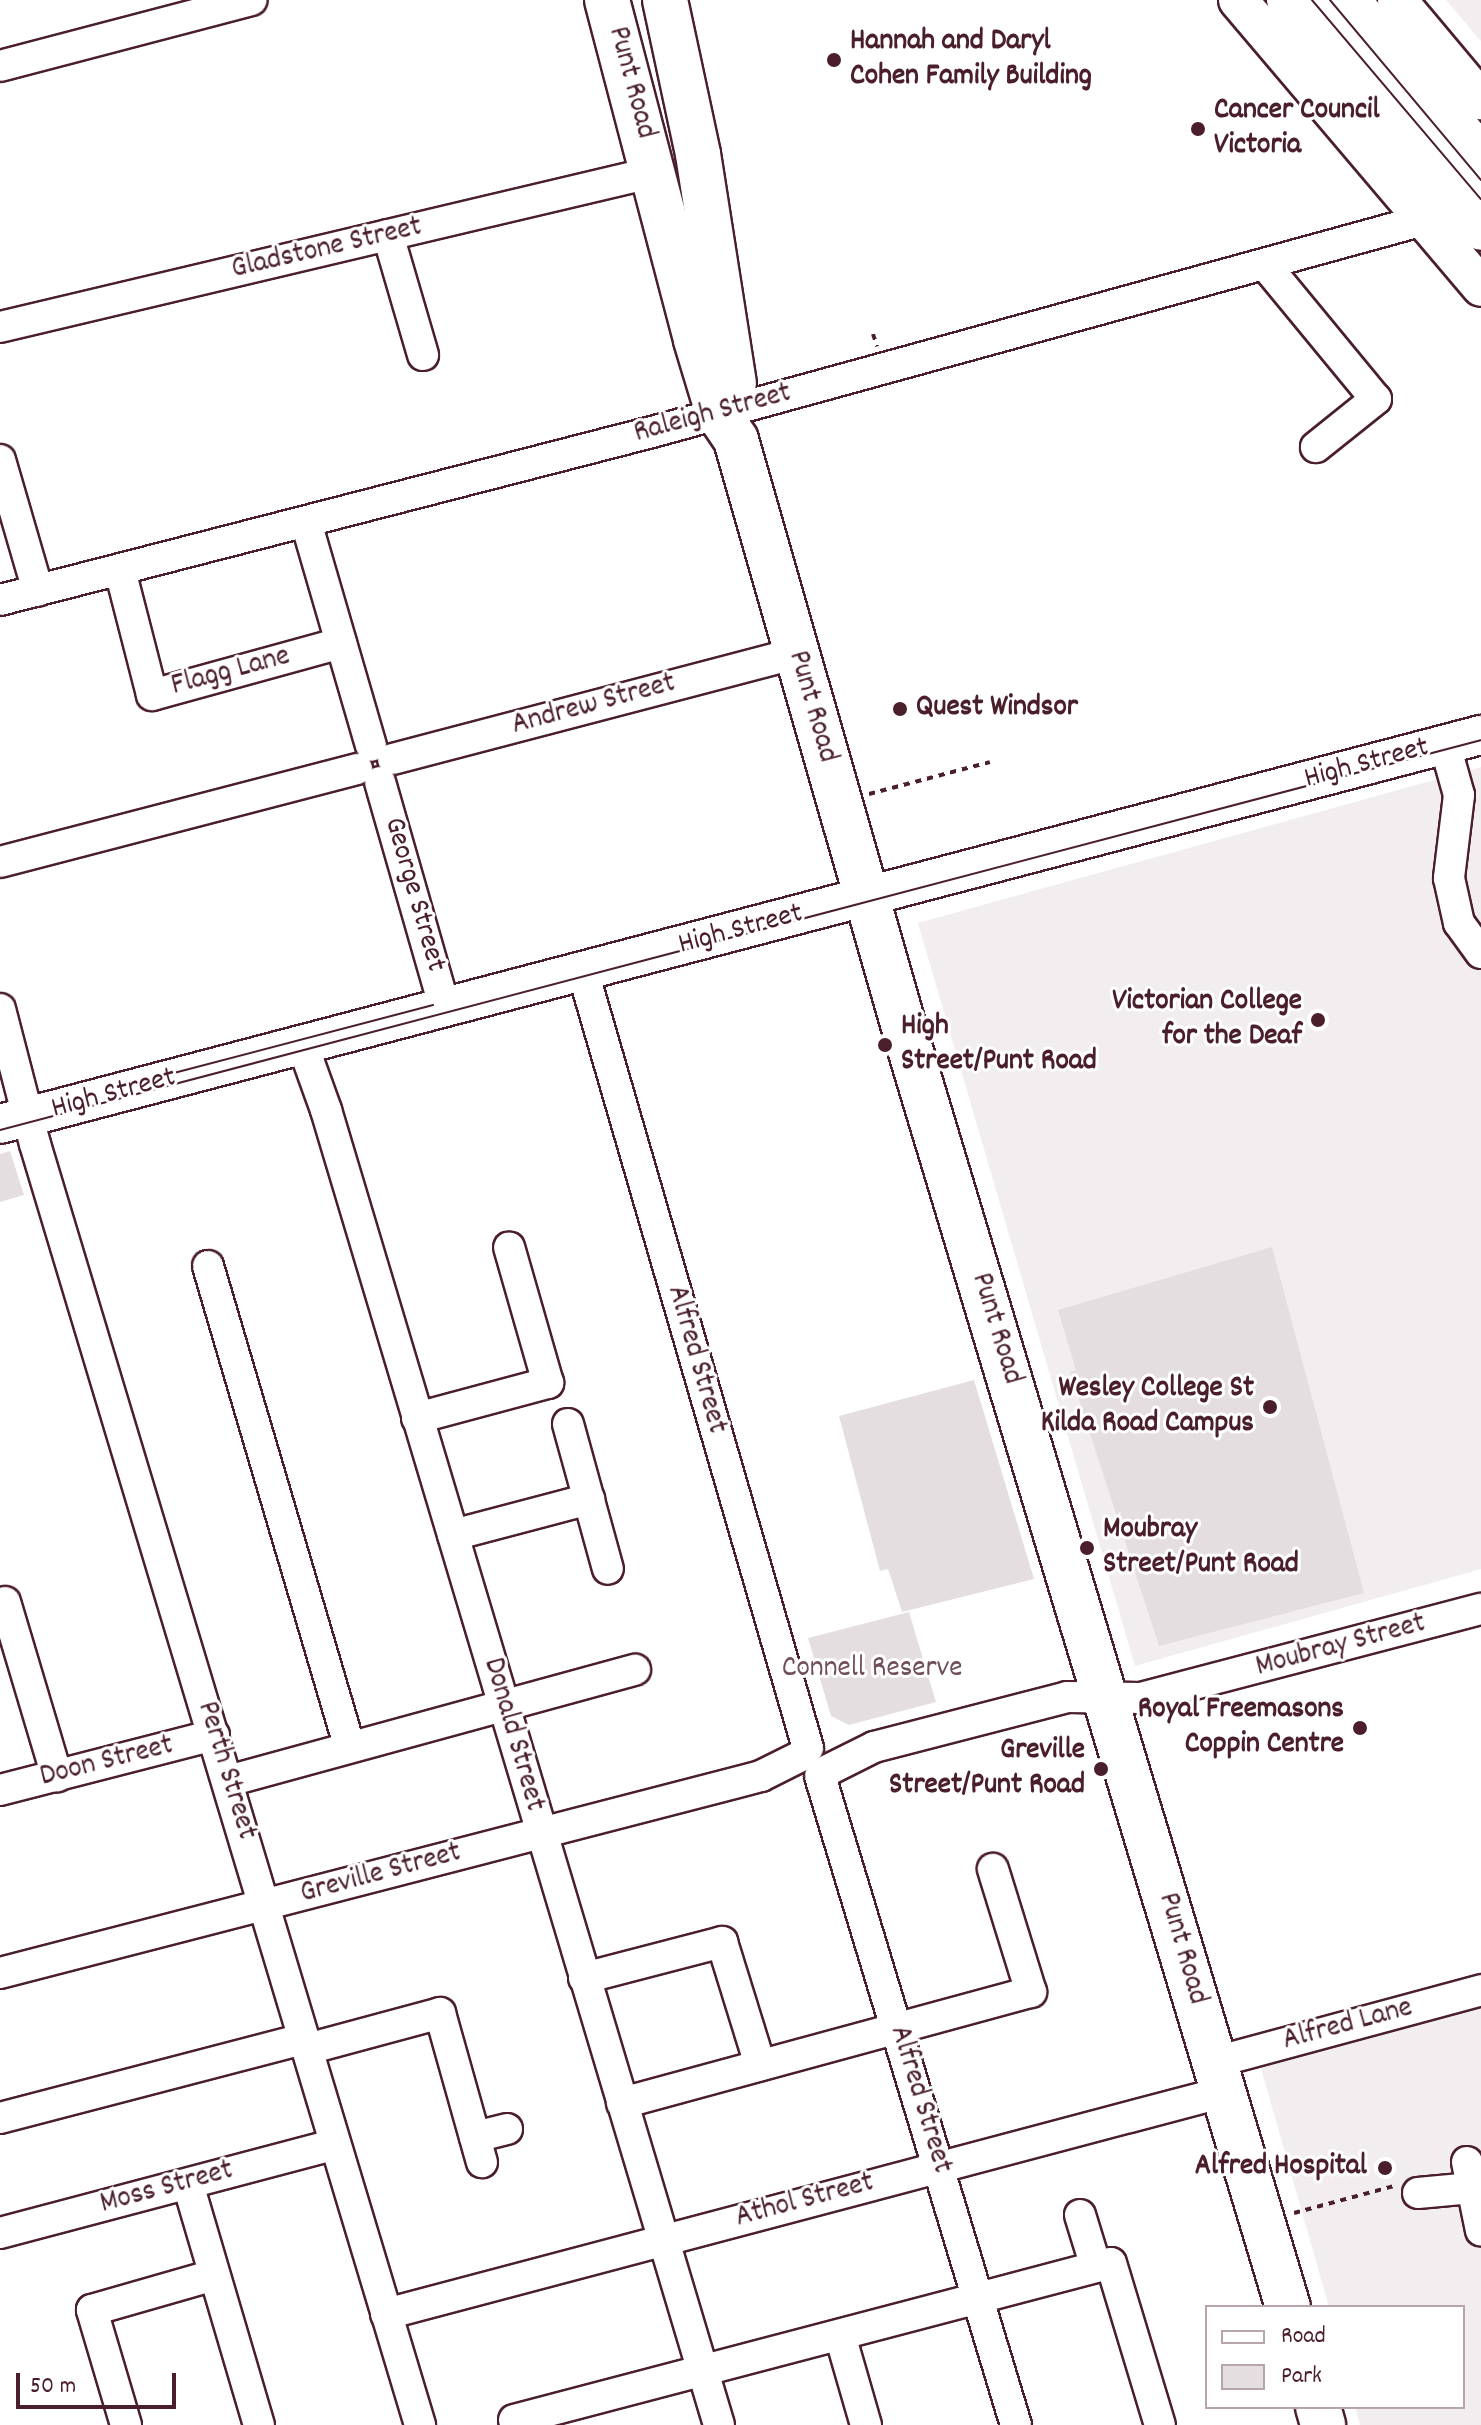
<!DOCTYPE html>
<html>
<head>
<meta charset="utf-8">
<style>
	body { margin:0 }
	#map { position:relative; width:1481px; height:2425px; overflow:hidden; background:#fff; font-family:Dekko,sans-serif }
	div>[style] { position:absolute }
	.built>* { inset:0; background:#f2eeef }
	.green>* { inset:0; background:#e5dee0 }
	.path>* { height:4px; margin-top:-2px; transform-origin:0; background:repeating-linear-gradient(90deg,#4a1f2b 0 6px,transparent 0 12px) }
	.roads { filter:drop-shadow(2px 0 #4a1f2b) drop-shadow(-2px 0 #4a1f2b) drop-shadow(0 2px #4a1f2b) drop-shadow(0 -2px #4a1f2b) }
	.minor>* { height:30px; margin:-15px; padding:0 15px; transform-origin:15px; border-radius:15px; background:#fff }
	.major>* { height:38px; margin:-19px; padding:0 19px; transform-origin:19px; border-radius:19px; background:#fff }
	.highway>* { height:44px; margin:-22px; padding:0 22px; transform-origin:22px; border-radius:22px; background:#fff }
	.tram>* { height:2px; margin:-1px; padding:0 1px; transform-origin:1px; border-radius:1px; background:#4a1f2b }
	.dots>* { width:22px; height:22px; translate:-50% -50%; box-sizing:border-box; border:4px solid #fff; border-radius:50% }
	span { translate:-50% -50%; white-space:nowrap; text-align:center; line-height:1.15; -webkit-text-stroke:6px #fff; paint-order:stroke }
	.poi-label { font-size:30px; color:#4a1f2b; font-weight:700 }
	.left { translate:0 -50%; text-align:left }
	.right { translate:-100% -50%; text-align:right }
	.street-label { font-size:30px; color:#4a1f2b }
	.park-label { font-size:30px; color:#714f58 }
	.legend { position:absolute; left:1205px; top:2305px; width:260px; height:104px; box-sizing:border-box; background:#fff; border:2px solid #b7a5aa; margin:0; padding:10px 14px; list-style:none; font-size:24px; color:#4a1f2b }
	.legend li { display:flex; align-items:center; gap:16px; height:40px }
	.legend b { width:40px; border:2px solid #b7a5aa }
	.scale { position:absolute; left:16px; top:2373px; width:160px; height:36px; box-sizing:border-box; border:4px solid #4a1f2b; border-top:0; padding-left:10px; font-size:24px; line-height:28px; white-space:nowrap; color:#4a1f2b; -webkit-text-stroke:6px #fff; paint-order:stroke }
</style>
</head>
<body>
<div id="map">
	<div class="built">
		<i style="clip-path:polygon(1446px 0,1481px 0,1481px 41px)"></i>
		<i style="clip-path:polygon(1481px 767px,1481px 1569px,1135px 1666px,918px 923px)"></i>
		<i style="clip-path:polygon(1481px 1979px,1481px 2425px,1360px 2425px,1355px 2407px,1463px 2407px,1463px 2307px,1329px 2307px,1254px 2044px)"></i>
	</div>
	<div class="green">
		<i style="clip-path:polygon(10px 1151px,24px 1195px,0 1202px,0 1154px)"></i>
		<i style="clip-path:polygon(1272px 1247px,1364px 1593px,1159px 1646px,1070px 1372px,1076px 1370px,1058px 1310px)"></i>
		<i style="clip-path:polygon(974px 1380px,1034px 1579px,902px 1612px,888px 1569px,880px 1571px,839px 1416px)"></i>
		<i style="clip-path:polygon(909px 1612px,936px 1702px,849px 1725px,831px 1716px,808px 1638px)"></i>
	</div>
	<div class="path">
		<i style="left:873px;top:334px;width:13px;rotate:72deg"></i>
		<i style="left:869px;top:794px;width:125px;rotate:-14.8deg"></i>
		<i style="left:1294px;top:2213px;width:104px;rotate:-15.1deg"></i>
	</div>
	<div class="roads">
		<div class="minor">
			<i style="left:1320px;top:0;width:249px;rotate:49.7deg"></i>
			<i style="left:0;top:66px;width:260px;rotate:-14.7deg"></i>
			<i style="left:388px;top:235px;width:125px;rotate:73.7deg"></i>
			<i style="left:1267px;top:267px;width:171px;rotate:50.5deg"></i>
			<i style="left:1376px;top:399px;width:77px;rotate:141.3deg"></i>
			<i style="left:0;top:327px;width:672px;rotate:-13.33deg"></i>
			<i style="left:0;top:460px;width:136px;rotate:73.8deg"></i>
			<i style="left:306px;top:522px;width:233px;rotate:73.8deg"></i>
			<i style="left:120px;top:570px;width:129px;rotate:75.6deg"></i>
			<i style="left:152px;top:695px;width:196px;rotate:-15.4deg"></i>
			<i style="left:0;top:600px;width:673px;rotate:-14.45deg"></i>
			<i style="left:652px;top:432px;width:801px;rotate:-15.36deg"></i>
			<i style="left:1445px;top:745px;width:52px;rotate:74.4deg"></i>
			<i style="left:1459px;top:795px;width:84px;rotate:96.9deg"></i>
			<i style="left:1449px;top:878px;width:46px;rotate:77.5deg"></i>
			<i style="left:1459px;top:923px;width:37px;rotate:54deg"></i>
			<i style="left:393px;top:759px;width:417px;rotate:-14.7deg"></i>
			<i style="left:380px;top:782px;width:235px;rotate:74deg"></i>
			<i style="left:0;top:862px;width:369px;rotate:-14.6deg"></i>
			<i style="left:583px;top:972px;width:808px;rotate:73.83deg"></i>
			<i style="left:0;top:1009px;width:139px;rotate:75.5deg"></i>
			<i style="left:35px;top:1144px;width:1338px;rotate:73.27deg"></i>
			<i style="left:303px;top:1046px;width:68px;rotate:70.2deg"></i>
			<i style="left:326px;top:1110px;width:1372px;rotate:73.36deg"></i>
			<i style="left:208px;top:1266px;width:499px;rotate:73.6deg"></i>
			<i style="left:417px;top:1418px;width:136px;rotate:-15deg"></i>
			<i style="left:548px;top:1383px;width:141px;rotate:-106deg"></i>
			<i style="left:568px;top:1424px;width:150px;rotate:74.6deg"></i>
			<i style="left:453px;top:1535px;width:141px;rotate:-14.8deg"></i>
			<i style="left:5px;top:1602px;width:182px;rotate:73.4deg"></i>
			<i style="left:826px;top:1771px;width:54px;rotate:-26.6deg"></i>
			<i style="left:874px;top:1747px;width:199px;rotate:-14.5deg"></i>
			<i style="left:1067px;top:1697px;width:74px;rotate:0.8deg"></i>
			<i style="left:1141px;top:1698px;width:351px;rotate:-14.7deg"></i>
			<i style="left:820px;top:1776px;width:678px;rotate:73.2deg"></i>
			<i style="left:228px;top:1781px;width:422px;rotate:-15.3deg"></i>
			<i style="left:0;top:1790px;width:221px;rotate:-14.4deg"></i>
			<i style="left:0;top:1973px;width:786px;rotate:-14.51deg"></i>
			<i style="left:761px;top:1776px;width:45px;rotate:-26.6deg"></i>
			<i style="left:584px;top:1978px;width:143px;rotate:-14.6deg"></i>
			<i style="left:722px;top:1942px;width:129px;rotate:72.8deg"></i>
			<i style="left:307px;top:2049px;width:138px;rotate:-15.1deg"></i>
			<i style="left:440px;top:2013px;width:155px;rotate:74.3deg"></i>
			<i style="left:1215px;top:2062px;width:276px;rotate:-15.1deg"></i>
			<i style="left:622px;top:2103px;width:424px;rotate:-15.2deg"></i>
			<i style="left:1031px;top:1992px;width:129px;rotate:-107.2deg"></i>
			<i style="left:0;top:2118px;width:314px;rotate:-14.6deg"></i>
			<i style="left:475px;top:2137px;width:33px;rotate:-14deg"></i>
			<i style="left:1467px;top:2162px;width:70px;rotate:78.5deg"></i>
			<i style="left:188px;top:2184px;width:251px;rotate:73.6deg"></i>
			<i style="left:1418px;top:2193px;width:54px;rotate:-5.3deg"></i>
			<i style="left:1080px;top:2215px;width:54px;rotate:72.9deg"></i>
			<i style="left:0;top:2233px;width:345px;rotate:-14.8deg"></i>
			<i style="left:386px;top:2314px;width:867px;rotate:-14.84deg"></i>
			<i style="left:840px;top:2335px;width:94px;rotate:73.9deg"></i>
			<i style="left:514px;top:2420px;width:617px;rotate:-14.73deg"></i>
			<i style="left:1111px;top:2263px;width:169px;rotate:73.2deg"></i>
			<i style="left:126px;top:2425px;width:120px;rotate:-106.5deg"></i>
			<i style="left:92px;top:2310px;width:127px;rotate:-16deg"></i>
		</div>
		<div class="major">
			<i style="left:1238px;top:0;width:376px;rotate:49.7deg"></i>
			<i style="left:1286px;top:0;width:302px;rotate:49.8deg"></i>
			<i style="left:1351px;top:0;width:201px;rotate:49.6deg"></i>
			<i style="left:1397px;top:0;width:131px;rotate:50deg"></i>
			<i style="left:0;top:1124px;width:1531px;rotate:-14.72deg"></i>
		</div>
		<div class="highway">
			<i style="left:607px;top:0;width:351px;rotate:75.3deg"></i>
			<i style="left:696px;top:340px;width:76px;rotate:73.2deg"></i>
			<i style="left:718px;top:413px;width:32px;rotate:56deg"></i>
			<i style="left:736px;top:440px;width:637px;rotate:74.04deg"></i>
			<i style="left:911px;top:1052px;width:1310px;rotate:73.28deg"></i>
			<i style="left:665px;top:0;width:157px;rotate:77.9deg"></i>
			<i style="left:698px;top:154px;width:232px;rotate:81.1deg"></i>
			<i style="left:1318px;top:2407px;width:19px;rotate:74deg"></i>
		</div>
	</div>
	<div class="tram">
		<i style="left:1312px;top:0;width:261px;rotate:49.7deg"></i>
		<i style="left:1330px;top:0;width:235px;rotate:50deg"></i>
		<i style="left:170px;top:1074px;width:272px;rotate:-14.7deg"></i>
		<i style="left:0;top:1130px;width:1531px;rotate:-14.75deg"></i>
	</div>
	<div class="dots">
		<i style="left:834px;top:60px;background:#4a1f2b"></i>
		<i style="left:1198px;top:129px;background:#4a1f2b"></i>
		<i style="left:900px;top:709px;background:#4a1f2b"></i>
		<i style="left:1318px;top:1020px;background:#4a1f2b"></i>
		<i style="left:885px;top:1045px;background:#4a1f2b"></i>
		<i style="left:1270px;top:1407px;background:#4a1f2b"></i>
		<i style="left:1087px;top:1548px;background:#4a1f2b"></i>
		<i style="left:1360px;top:1728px;background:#4a1f2b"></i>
		<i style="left:1101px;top:1769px;background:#4a1f2b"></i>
		<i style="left:1385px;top:2168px;background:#4a1f2b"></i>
	</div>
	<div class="poi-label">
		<span class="left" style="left:850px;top:60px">Hannah and Daryl<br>Cohen Family Building</span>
		<span class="left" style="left:1214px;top:129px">Cancer Council<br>Victoria</span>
		<span class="left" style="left:916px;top:709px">Quest Windsor</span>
		<span class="right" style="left:1302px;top:1020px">Victorian College<br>for the Deaf</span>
		<span class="left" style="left:901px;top:1045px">High<br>Street/Punt Road</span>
		<span class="right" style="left:1254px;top:1407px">Wesley College St<br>Kilda Road Campus</span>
		<span class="left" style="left:1103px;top:1548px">Moubray<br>Street/Punt Road</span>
		<span class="right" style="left:1344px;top:1728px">Royal Freemasons<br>Coppin Centre</span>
		<span class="right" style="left:1085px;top:1769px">Greville<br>Street/Punt Road</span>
		<span class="right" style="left:1367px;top:2168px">Alfred Hospital</span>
	</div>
	<div class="street-label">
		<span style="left:630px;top:83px;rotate:75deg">Punt Road</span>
		<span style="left:327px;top:250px;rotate:-13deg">Gladstone Street</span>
		<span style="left:713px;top:415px;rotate:-15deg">Raleigh Street</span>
		<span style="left:231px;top:673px;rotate:-15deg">Flagg Lane</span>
		<span style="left:594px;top:706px;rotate:-15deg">Andrew Street</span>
		<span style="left:811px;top:707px;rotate:74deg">Punt Road</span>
		<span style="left:1367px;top:765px;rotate:-15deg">High Street</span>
		<span style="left:413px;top:895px;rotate:74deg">George Street</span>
		<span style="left:741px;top:931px;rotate:-15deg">High Street</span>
		<span style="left:114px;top:1095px;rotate:-15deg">High Street</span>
		<span style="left:995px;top:1329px;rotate:73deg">Punt Road</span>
		<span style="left:695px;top:1360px;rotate:74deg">Alfred Street</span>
		<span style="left:1341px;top:1647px;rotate:-15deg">Moubray Street</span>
		<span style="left:512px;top:1735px;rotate:74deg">Donald Street</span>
		<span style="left:107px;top:1763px;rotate:-14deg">Doon Street</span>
		<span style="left:225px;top:1771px;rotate:73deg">Perth Street</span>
		<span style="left:381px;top:1875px;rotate:-15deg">Greville Street</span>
		<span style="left:1181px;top:1949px;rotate:74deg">Punt Road</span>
		<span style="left:1348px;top:2026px;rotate:-15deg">Alfred Lane</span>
		<span style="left:919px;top:2100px;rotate:73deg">Alfred Street</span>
		<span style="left:167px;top:2189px;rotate:-15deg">Moss Street</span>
		<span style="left:805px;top:2202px;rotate:-15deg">Athol Street</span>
	</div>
	<div class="park-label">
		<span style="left:872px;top:1670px">Connell Reserve</span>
	</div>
	<ul class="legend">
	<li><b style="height:10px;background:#fff"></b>Road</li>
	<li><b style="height:22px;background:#e5dee0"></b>Park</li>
	</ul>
	<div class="scale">50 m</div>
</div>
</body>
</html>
